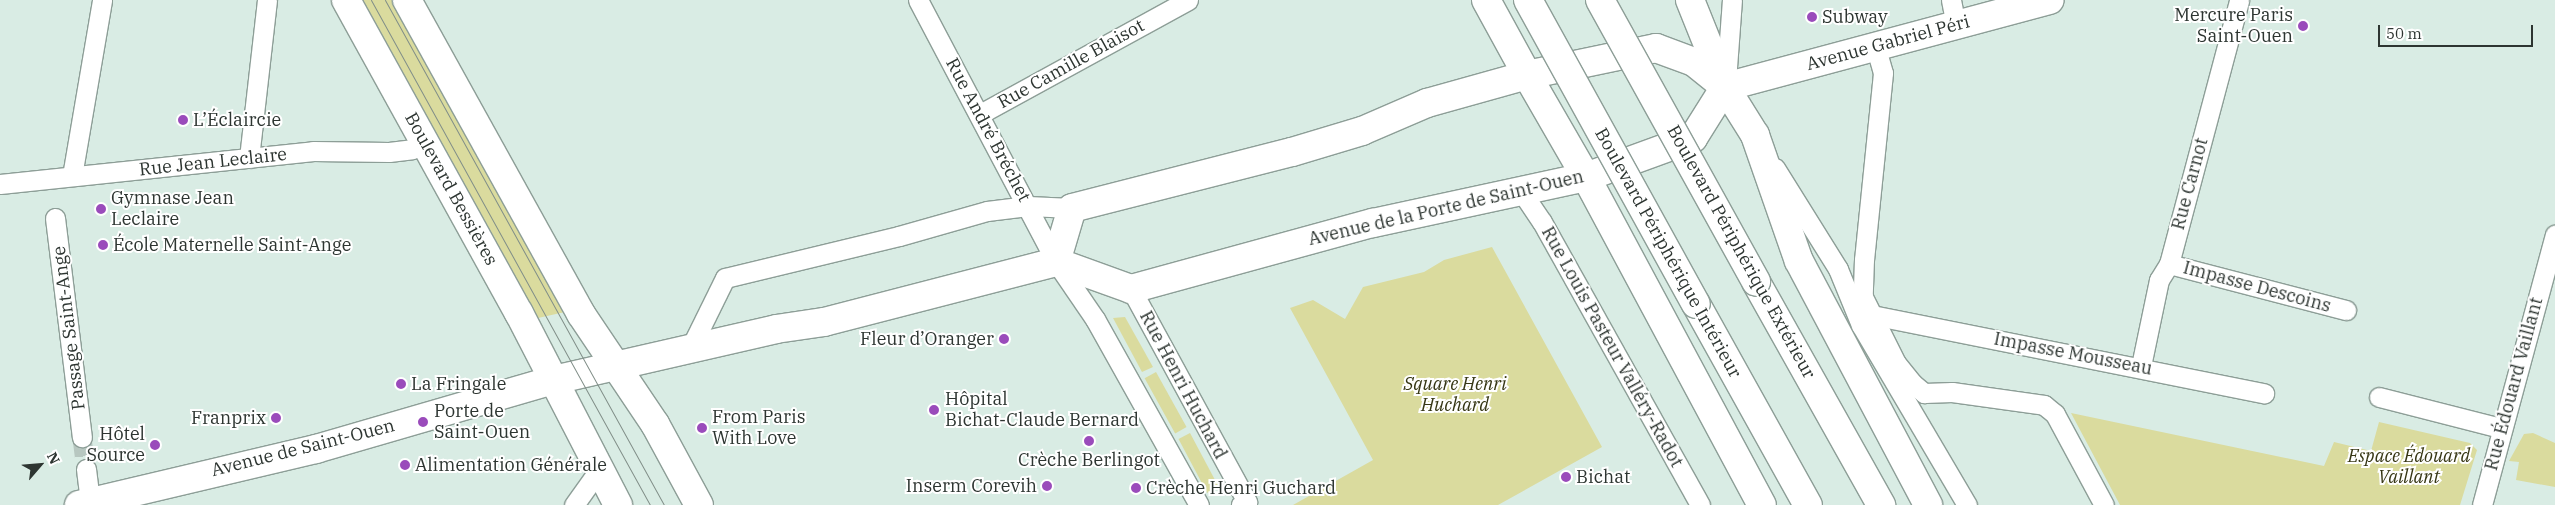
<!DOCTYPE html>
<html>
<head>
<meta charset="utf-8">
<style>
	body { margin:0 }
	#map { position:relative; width:2555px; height:505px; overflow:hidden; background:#d9ece4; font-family:"IBM Plex Serif",serif }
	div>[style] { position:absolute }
	.green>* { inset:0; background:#dadb9e; transform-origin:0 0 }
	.street-tunnel>* { height:19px; margin-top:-9.5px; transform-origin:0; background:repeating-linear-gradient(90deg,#b7c7c0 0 19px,transparent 0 28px) }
	.roads { filter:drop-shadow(1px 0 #8d9e97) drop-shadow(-1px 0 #8d9e97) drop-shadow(0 1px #8d9e97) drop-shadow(0 -1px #8d9e97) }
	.street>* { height:19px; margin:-9.5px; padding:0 9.5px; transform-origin:9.5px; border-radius:9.5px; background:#fff }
	.primary>* { height:28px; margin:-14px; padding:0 14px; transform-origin:14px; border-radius:14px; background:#fff }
	.highway>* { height:28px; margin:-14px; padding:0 14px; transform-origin:14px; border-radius:14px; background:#fff }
	.tram>* { height:1px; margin:-0.5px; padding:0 0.5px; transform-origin:0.5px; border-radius:0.5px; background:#818e88 }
	.bridges { filter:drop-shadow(1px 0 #8d9e97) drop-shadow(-1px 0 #8d9e97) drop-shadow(0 1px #8d9e97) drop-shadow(0 -1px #8d9e97) }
	.highway-bridge>* { height:28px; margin:-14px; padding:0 14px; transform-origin:14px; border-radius:14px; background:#fff }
	.dots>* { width:14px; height:14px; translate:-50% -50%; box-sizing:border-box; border:2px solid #fff; border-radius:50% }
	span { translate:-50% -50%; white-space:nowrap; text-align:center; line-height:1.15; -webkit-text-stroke:4px #fff; paint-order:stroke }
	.poi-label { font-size:18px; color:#2d3531 }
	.right { translate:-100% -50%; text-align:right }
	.left { translate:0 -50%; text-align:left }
	.street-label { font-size:18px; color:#2d3531 }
	.park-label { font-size:18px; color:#363614; font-style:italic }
	.north { position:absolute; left:15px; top:440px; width:50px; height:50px; -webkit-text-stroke:4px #fff; paint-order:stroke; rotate:63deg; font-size:14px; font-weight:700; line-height:20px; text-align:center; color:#2d3531 }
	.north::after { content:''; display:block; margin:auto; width:18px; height:22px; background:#2d3531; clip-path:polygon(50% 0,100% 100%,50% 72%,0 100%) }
	.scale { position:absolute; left:2378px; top:25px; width:155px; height:22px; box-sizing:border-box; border:2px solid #2d3531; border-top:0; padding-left:6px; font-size:15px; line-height:18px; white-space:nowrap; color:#2d3531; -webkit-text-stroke:4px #fff; paint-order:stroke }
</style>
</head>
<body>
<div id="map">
	<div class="green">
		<i style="clip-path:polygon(359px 0,398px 0,565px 312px,538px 318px,533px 308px,528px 308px)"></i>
		<i style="clip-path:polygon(1492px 247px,1602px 447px,1498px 505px,1293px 505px,1373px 460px,1290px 308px,1313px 300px,1345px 319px,1363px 287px,1424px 272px,1444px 260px)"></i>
		<i style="clip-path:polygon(1125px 317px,1153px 367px,1142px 372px,1113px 318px)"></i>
		<i style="left:1156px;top:372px;width:63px;height:13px;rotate:61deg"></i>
		<i style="clip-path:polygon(2071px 413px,2324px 466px,2334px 442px,2371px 451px,2379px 422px,2470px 443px,2477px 450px,2460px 505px,2120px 505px)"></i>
		<i style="left:1190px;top:433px;width:61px;height:13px;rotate:62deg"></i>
		<i style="clip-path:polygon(2533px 433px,2555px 443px,2555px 487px,2516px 480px,2519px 462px,2509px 461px,2524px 434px)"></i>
	</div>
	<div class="street-tunnel">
		<i style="left:82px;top:437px;width:32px;rotate:83deg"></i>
	</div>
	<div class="roads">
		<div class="street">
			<i style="left:918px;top:0;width:296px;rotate:62.2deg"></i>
			<i style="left:1056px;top:262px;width:69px;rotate:55.6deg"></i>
			<i style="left:1095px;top:319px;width:213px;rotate:60.8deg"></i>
			<i style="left:1951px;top:0;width:25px;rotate:79deg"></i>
			<i style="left:1875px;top:45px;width:29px;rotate:74deg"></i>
			<i style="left:1883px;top:73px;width:187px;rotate:95.8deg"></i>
			<i style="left:1864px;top:259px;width:38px;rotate:92deg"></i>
			<i style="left:1863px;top:297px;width:74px;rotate:63.4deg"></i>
			<i style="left:1896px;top:363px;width:26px;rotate:51deg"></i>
			<i style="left:1912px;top:383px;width:16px;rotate:40deg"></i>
			<i style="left:1726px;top:81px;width:81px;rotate:-85.8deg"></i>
			<i style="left:980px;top:114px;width:237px;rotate:-28.7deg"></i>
			<i style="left:249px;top:158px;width:159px;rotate:-83.5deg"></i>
			<i style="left:1775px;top:168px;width:119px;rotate:58deg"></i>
			<i style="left:1838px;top:269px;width:61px;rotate:67.7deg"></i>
			<i style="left:1861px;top:325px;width:209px;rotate:59.5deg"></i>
			<i style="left:72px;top:176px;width:179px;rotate:-80.3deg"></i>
			<i style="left:0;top:184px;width:315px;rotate:-6deg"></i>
			<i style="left:313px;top:151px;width:76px;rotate:0.8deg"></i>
			<i style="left:389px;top:152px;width:23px;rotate:-7deg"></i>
			<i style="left:412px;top:149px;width:15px;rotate:-28deg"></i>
			<i style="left:1521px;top:191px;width:37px;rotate:56deg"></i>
			<i style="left:1542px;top:222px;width:324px;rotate:60.8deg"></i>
			<i style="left:55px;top:218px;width:221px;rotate:83deg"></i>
			<i style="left:2169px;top:264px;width:183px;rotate:14.6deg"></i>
			<i style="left:1131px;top:289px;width:243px;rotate:61.4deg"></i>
			<i style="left:1247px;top:502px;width:7px;rotate:153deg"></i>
			<i style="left:1872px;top:315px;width:400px;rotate:11.3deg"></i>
			<i style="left:690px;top:349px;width:79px;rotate:-63.8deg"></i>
			<i style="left:725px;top:278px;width:179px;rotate:-13.6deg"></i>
			<i style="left:899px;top:236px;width:91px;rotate:-15.9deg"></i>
			<i style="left:987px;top:211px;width:41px;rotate:-7deg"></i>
			<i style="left:1028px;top:206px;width:44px;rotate:2.6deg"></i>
			<i style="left:2141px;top:366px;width:88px;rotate:-78.2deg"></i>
			<i style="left:2159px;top:280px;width:19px;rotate:-58deg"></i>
			<i style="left:2169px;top:264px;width:273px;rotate:-75.1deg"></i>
			<i style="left:1924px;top:393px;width:28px;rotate:-2deg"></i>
			<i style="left:1952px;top:392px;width:93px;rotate:8deg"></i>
			<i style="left:2044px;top:405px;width:14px;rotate:39deg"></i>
			<i style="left:2055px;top:414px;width:103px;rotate:61.7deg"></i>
			<i style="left:2379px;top:397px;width:126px;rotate:14.3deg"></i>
			<i style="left:86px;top:469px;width:33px;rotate:83deg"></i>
			<i style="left:574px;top:505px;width:43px;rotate:-54.5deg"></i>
			<i style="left:2482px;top:505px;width:280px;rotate:-74.9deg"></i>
		</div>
		<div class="primary">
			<i style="left:346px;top:0;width:358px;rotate:61.1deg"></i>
			<i style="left:519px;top:313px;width:216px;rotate:62.7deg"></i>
			<i style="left:407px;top:0;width:359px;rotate:61deg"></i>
			<i style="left:581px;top:314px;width:133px;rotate:56.1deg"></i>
			<i style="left:655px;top:424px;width:92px;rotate:61.5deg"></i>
			<i style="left:1690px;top:0;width:94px;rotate:68.1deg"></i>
			<i style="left:1725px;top:87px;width:57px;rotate:58deg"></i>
			<i style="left:1527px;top:75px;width:118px;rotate:60deg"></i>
			<i style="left:1725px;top:87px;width:336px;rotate:-15deg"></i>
			<i style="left:1056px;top:262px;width:56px;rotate:-73.5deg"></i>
			<i style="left:1072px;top:208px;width:227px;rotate:-14.3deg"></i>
			<i style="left:1292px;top:152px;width:73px;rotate:-16.7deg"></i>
			<i style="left:1362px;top:131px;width:71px;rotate:-23.3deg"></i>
			<i style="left:1427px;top:103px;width:104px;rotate:-15.6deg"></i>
			<i style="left:1527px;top:75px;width:132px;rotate:-11.8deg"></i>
			<i style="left:1656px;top:48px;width:40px;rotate:20.2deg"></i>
			<i style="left:1694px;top:62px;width:40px;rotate:39deg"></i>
			<i style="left:79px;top:505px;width:244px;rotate:-13.3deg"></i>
			<i style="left:316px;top:449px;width:248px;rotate:-16.2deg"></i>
			<i style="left:554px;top:380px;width:228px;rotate:-12.9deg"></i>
			<i style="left:776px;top:329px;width:49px;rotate:-8.3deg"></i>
			<i style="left:824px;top:322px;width:240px;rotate:-14.5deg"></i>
			<i style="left:1056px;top:262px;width:80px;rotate:19.8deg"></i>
			<i style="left:1131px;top:289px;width:251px;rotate:-15.3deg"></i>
			<i style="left:1373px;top:223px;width:218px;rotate:-12.2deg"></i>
			<i style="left:1586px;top:177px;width:114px;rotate:-20deg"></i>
			<i style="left:1693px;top:138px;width:60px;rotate:-57.9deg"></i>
		</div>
		<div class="highway">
			<i style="left:1486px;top:0;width:85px;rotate:61.3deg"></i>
			<i style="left:1755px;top:135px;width:133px;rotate:70.8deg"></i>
			<i style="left:1799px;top:261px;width:276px;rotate:62.1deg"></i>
			<i style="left:1586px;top:177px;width:372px;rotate:61.8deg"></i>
			<i style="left:1756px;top:282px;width:256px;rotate:60.7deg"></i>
			<i style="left:1696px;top:304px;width:230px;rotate:60.9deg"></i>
		</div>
	</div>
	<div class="tram">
		<i style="left:371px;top:0;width:577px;rotate:61.08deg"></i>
		<i style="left:385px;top:0;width:577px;rotate:61.08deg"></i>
	</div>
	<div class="bridges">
		<div class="highway-bridge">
			<i style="left:1528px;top:0;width:347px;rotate:61.1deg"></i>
			<i style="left:1600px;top:0;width:322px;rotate:61deg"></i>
		</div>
	</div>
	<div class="dots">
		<i style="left:1812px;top:17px;background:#9a4bbb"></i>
		<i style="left:2303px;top:26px;background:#9a4bbb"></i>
		<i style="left:183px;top:120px;background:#9a4bbb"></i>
		<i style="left:101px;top:209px;background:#9a4bbb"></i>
		<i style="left:103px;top:245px;background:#9a4bbb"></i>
		<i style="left:1004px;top:339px;background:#9a4bbb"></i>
		<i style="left:401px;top:384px;background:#9a4bbb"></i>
		<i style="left:934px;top:410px;background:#9a4bbb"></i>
		<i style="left:276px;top:418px;background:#9a4bbb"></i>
		<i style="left:423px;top:422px;background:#9a4bbb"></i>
		<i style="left:702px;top:428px;background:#9a4bbb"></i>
		<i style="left:1089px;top:441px;background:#9a4bbb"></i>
		<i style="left:155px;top:445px;background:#9a4bbb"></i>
		<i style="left:405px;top:465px;background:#9a4bbb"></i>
		<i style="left:1566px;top:477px;background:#9a4bbb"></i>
		<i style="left:1047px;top:486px;background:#9a4bbb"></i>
		<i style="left:1136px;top:488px;background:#9a4bbb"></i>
	</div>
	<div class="poi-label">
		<span class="right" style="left:2293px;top:26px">Mercure Paris<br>Saint-Ouen</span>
		<span class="left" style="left:1822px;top:17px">Subway</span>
		<span class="left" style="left:193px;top:120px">L’Éclaircie</span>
		<span class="left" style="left:111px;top:209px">Gymnase Jean<br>Leclaire</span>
		<span class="left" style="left:113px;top:245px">École Maternelle Saint-Ange</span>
		<span class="right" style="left:994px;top:339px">Fleur d’Oranger</span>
		<span class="left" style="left:411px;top:384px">La Fringale</span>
		<span class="left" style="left:945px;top:410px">Hôpital<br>Bichat-Claude Bernard</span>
		<span class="left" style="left:434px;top:422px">Porte de<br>Saint-Ouen</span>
		<span class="right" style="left:266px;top:418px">Franprix</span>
		<span class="left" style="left:712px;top:428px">From Paris<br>With Love</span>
		<span class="right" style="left:145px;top:445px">Hôtel<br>Source</span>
		<span style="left:1089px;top:460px">Crèche Berlingot</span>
		<span class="left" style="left:415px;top:465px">Alimentation Générale</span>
		<span class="left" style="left:1576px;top:477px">Bichat</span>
		<span class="right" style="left:1037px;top:486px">Inserm Corevih</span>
		<span class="left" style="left:1146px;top:488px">Crèche Henri Guchard</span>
	</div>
	<div class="street-label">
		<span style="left:1888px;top:43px;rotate:-15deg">Avenue Gabriel Péri</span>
		<span style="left:1071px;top:64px;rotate:-29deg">Rue Camille Blaisot</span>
		<span style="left:988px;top:130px;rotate:62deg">Rue André Bréchet</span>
		<span style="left:213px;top:162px;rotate:-6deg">Rue Jean Leclaire</span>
		<span style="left:2190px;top:184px;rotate:-75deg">Rue Carnot</span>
		<span style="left:451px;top:189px;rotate:61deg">Boulevard Bessières</span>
		<span style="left:1446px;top:208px;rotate:-13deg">Avenue de la Porte de Saint-Ouen</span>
		<span style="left:1741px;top:252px;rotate:61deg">Boulevard Périphérique Extérieur</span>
		<span style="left:1668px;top:253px;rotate:61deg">Boulevard Périphérique Intérieur</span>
		<span style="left:2257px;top:287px;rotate:15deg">Impasse Descoins</span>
		<span style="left:69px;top:328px;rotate:-97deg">Passage Saint-Ange</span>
		<span style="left:1612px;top:347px;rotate:61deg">Rue Louis Pasteur Valléry-Radot</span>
		<span style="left:2073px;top:354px;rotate:11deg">Impasse Mousseau</span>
		<span style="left:2514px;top:384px;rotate:-75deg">Rue Édouard Vaillant</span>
		<span style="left:1183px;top:385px;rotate:62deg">Rue Henri Huchard</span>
		<span style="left:303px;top:448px;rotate:-14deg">Avenue de Saint-Ouen</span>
	</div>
	<div class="park-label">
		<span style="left:1455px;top:395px">Square Henri<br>Huchard</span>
		<span style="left:2409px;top:467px">Espace Édouard<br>Vaillant</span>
	</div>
	<div class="north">N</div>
	<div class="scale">50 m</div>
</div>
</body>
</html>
